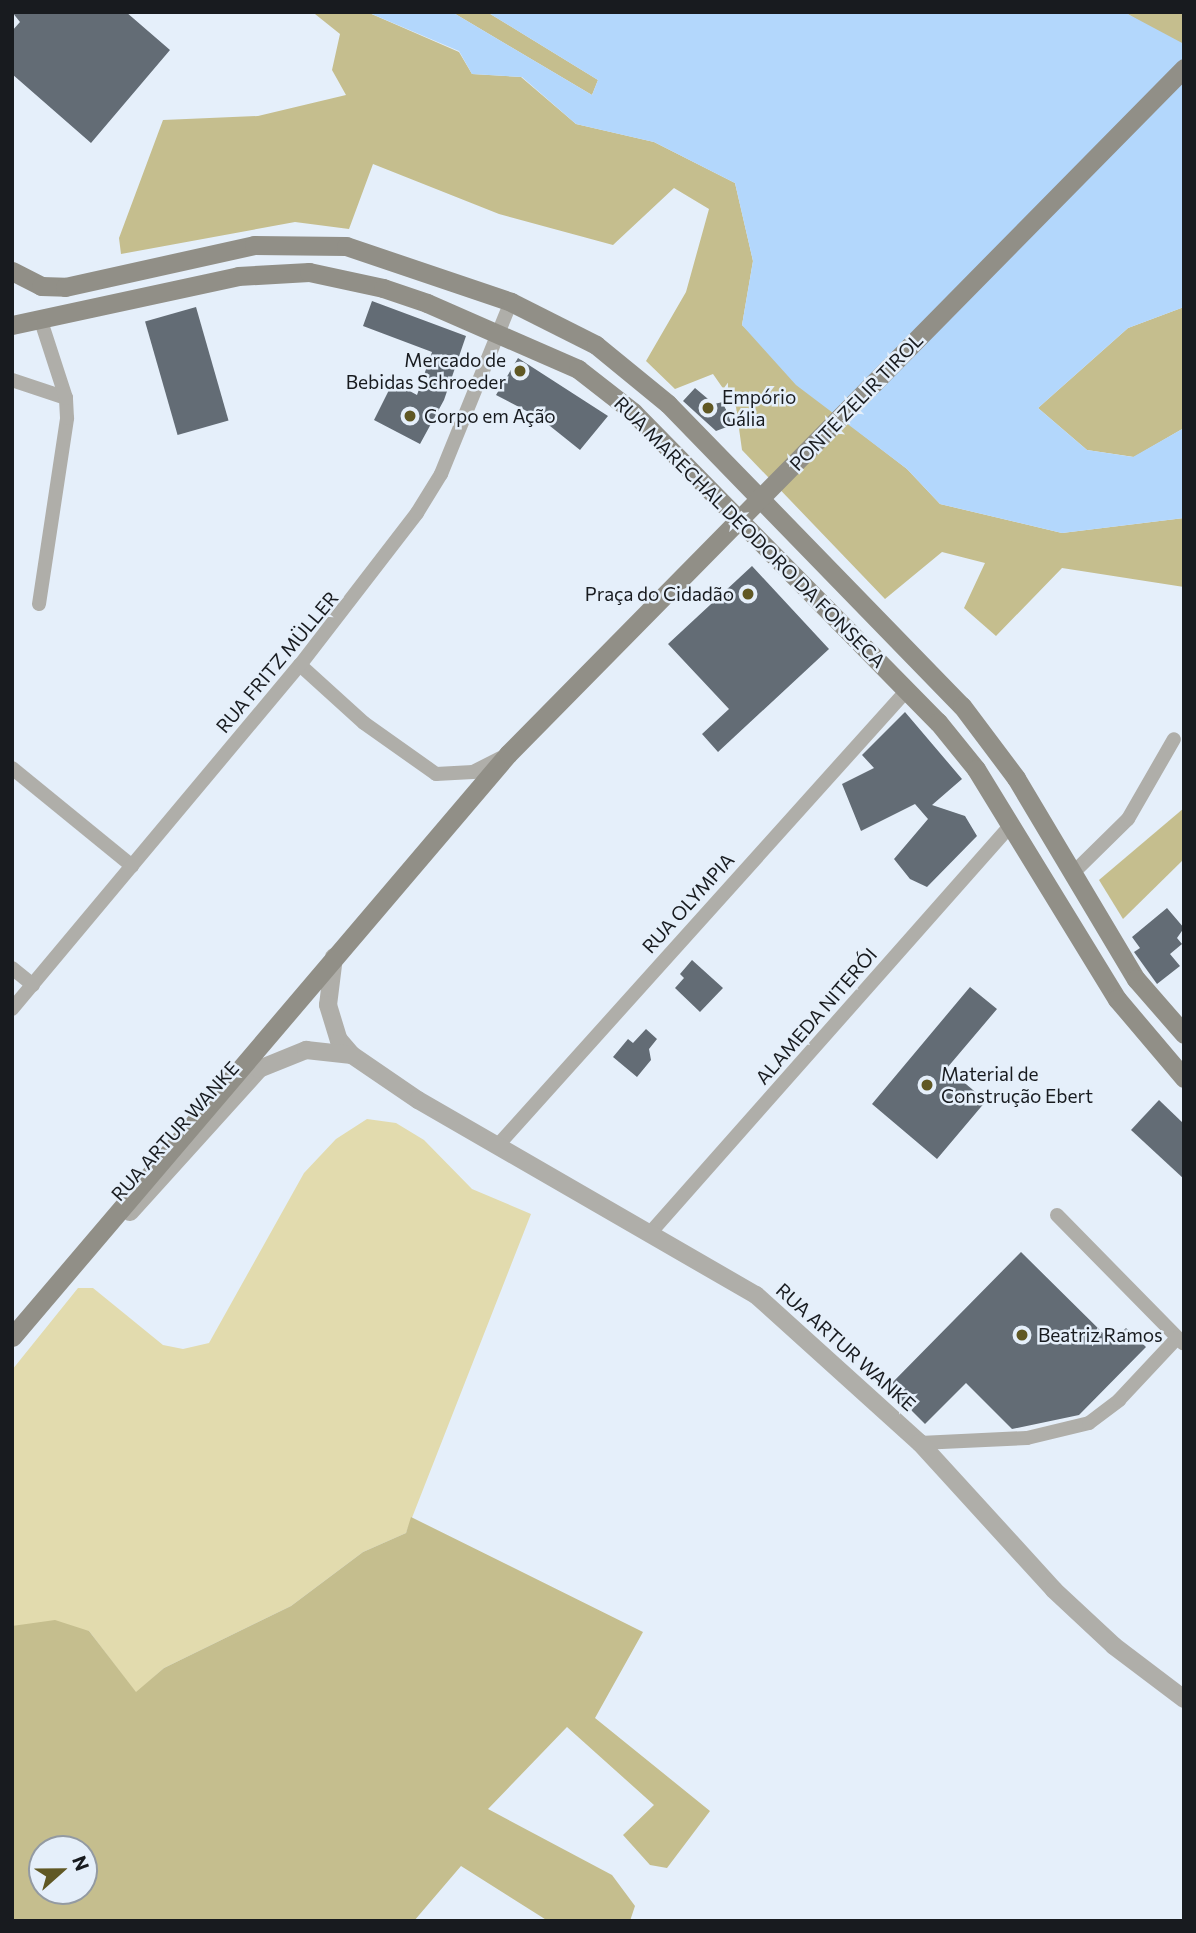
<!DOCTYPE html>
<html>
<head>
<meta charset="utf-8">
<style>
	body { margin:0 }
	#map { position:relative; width:1196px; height:1933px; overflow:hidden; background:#e5effa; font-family:Commissioner,sans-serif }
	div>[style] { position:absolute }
	.green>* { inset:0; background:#e2dbae }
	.forest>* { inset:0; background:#c5be8e }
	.water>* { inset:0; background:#b3d7fc }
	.building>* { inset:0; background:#636c75; transform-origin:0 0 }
	.minor>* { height:14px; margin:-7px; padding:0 7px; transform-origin:7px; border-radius:7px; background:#afaea9 }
	.tertiary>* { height:18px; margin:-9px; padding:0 9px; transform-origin:9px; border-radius:9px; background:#afaea9 }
	.secondary>* { height:19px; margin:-9.5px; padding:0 9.5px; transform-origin:9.5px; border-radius:9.5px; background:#918f87 }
	.dots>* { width:19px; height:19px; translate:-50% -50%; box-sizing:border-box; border:4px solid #e5effa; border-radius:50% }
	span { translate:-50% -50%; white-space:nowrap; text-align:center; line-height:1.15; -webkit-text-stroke:5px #e5effa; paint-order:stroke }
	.poi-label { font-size:19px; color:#181b1f }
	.right { translate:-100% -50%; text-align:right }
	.left { translate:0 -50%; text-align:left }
	.street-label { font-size:19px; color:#181b1f }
	.frame { position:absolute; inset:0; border:14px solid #181b1f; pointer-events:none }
	.north { position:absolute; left:28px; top:1835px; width:70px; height:70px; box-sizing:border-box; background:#e5effa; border:2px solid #939aa2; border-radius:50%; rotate:69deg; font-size:19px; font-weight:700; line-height:28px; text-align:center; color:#181b1f }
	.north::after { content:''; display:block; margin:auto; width:24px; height:32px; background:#605824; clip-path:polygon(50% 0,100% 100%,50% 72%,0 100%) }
</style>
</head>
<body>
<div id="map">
	<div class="green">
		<i style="clip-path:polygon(367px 1119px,396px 1123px,424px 1140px,472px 1189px,531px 1214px,406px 1533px,363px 1552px,291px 1606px,164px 1668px,136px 1693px,89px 1631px,12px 1626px,12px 1370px,78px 1288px,93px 1288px,163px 1345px,183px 1349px,209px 1343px,304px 1173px,336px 1139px)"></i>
	</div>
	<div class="forest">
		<i style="clip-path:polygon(275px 12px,367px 12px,459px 52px,472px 74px,521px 77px,576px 124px,654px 142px,735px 183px,753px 261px,742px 325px,859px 432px,907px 469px,940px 504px,1062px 533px,1184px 518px,1184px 587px,1062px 568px,996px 636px,964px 608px,985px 563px,942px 552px,885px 599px,742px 450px,736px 407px,713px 374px,675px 389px,646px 361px,686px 292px,709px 209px,674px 188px,613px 245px,499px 214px,373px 164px,349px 229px,295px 222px,121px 254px,119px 238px,163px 120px,258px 116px,346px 95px,332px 70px,340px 34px,315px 14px)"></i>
		<i style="clip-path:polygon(452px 12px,487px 12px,598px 80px,592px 95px)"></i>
		<i style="clip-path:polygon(1124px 12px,1184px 12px,1184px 44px,1177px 43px)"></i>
		<i style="clip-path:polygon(1184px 307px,1184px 428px,1134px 457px,1087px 450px,1038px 408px,1128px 328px)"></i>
		<i style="clip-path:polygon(1184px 808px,1184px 859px,1123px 919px,1099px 880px)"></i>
		<i style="clip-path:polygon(evenodd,411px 1517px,643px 1632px,595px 1718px,710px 1811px,667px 1868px,650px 1865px,623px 1835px,654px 1805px,567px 1727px,488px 1809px,612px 1875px,635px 1906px,630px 1921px,548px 1921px,461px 1866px,414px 1921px,12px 1921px,12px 1626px,55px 1620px,89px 1631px,136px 1692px,164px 1668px,291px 1606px,363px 1552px,406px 1533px,411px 1517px,84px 1849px,84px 1891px,42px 1891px,42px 1849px,84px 1849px)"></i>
	</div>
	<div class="water">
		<i style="clip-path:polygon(367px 12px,452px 12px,592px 95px,598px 80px,487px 12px,1124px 12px,1184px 44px,1184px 307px,1128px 328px,1038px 408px,1087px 450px,1133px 457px,1184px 428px,1184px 518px,1062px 533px,940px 504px,907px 469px,796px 385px,742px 325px,753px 261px,735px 183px,654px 142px,576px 124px,522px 77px,472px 74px,459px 51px)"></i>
	</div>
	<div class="building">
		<i style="clip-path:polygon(12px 12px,126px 12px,170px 50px,91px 143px,12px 74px,12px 31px,20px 22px)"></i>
		<i style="clip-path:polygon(372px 301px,466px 336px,444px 400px,420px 444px,374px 420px,393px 382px,417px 395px,432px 352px,363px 326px)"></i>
		<i style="left:196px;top:307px;width:118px;height:53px;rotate:74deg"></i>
		<i style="clip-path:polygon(518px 358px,608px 416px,580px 450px,540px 418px,496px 395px)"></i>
		<i style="clip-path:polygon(695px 388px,714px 404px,723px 402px,732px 425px,716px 431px,683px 401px)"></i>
		<i style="clip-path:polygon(752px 566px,829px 649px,718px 752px,702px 734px,729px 709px,668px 644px)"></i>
		<i style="clip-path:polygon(905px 712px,962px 779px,932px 805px,965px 816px,977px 836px,927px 887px,910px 879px,894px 859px,928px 819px,915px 804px,861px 831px,842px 784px,874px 768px,862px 755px)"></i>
		<i style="clip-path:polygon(1167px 908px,1184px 928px,1177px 938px,1182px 944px,1170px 954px,1180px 966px,1157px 984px,1134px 952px,1140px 948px,1132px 937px)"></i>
		<i style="clip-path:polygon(692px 960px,723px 988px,700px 1012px,675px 988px,684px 978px,680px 974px)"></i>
		<i style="clip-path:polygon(970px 987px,997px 1009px,947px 1068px,986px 1101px,937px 1159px,872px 1104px)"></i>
		<i style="clip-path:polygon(646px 1029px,657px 1039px,649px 1049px,651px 1060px,637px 1077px,613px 1057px,628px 1039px,633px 1043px)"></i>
		<i style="clip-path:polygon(1159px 1100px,1184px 1124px,1184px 1179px,1131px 1130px)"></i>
		<i style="clip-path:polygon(1021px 1252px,1112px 1342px,1126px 1328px,1146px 1347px,1079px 1415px,1012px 1429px,966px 1383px,925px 1424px,888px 1387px)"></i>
	</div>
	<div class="minor">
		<i style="left:12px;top:380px;width:57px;rotate:18.4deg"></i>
		<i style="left:39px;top:604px;width:188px;rotate:-81.4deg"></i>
		<i style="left:67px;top:418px;width:20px;rotate:-93deg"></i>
		<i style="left:66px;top:398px;width:84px;rotate:-108deg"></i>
		<i style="left:300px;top:665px;width:86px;rotate:42.2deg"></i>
		<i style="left:364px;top:723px;width:88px;rotate:35.3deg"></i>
		<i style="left:436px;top:774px;width:37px;rotate:-3deg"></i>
		<i style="left:473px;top:772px;width:31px;rotate:-27deg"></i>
		<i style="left:12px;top:768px;width:155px;rotate:39.2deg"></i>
		<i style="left:1073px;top:873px;width:77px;rotate:-44.5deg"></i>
		<i style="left:1128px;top:819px;width:92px;rotate:-60.1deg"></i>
		<i style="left:12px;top:968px;width:27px;rotate:39deg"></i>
		<i style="left:12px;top:1009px;width:449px;rotate:-50.1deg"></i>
		<i style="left:300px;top:665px;width:192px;rotate:-52.4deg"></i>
		<i style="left:417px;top:513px;width:46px;rotate:-58.4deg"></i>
		<i style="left:441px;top:474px;width:186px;rotate:-67.9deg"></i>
		<i style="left:499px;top:1144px;width:610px;rotate:-48.05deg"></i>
		<i style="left:1057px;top:1215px;width:180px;rotate:45.5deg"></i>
		<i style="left:651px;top:1232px;width:543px;rotate:-48.51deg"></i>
		<i style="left:920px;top:1443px;width:107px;rotate:-2.7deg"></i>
		<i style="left:1027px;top:1438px;width:64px;rotate:-13.6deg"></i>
		<i style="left:1089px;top:1423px;width:38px;rotate:-37deg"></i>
		<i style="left:1119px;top:1400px;width:85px;rotate:-46.9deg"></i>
	</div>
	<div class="tertiary">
		<i style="left:334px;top:957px;width:48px;rotate:97.1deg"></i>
		<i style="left:328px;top:1005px;width:37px;rotate:73deg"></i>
		<i style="left:339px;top:1040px;width:20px;rotate:49deg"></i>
		<i style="left:352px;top:1055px;width:80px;rotate:34.3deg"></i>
		<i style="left:418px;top:1100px;width:390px;rotate:30deg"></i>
		<i style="left:756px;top:1295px;width:221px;rotate:42.1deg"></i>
		<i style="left:920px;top:1443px;width:199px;rotate:47.6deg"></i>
		<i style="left:1054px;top:1590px;width:82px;rotate:43deg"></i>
		<i style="left:1114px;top:1646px;width:88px;rotate:37.1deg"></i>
		<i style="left:130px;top:1212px;width:193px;rotate:-47.9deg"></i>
		<i style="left:259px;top:1069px;width:51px;rotate:-22deg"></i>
		<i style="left:306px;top:1050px;width:46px;rotate:6.2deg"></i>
	</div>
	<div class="secondary">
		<i style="left:12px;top:271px;width:33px;rotate:27deg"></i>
		<i style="left:41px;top:286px;width:24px;rotate:2deg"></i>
		<i style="left:65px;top:287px;width:194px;rotate:-12.5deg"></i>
		<i style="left:254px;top:245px;width:92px;rotate:0.6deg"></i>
		<i style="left:346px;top:246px;width:174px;rotate:18.7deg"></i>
		<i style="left:511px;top:302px;width:95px;rotate:26.8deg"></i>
		<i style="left:596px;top:345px;width:93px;rotate:39.3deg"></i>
		<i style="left:668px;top:404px;width:421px;rotate:45.8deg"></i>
		<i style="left:962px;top:706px;width:90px;rotate:53.1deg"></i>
		<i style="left:1016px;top:778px;width:234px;rotate:59.2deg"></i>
		<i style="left:1136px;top:979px;width:73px;rotate:48.9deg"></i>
		<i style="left:12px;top:325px;width:231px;rotate:-12.2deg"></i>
		<i style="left:238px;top:276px;width:71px;rotate:-3.2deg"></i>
		<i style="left:309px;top:272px;width:76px;rotate:12.2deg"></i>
		<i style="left:383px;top:288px;width:46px;rotate:18.8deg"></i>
		<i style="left:427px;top:303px;width:165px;rotate:23.6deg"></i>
		<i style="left:578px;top:369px;width:70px;rotate:38deg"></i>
		<i style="left:633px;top:412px;width:435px;rotate:45.5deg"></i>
		<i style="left:938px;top:722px;width:60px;rotate:51deg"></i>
		<i style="left:976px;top:769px;width:270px;rotate:58.5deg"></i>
		<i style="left:1117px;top:999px;width:104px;rotate:49.7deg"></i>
		<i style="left:12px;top:1337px;width:765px;rotate:-49.61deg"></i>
		<i style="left:508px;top:754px;width:963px;rotate:-45.42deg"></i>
	</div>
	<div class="dots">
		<i style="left:520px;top:371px;background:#605824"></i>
		<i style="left:708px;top:408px;background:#605824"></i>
		<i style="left:410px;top:416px;background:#605824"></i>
		<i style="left:748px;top:594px;background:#605824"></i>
		<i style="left:927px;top:1085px;background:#605824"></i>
		<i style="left:1022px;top:1335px;background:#605824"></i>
	</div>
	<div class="poi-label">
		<span class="right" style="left:506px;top:371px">Mercado de<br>Bebidas Schroeder</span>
		<span class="left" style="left:722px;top:408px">Empório<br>Gália</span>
		<span class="left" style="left:424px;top:416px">Corpo em Ação</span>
		<span class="right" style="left:734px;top:594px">Praça do Cidadão</span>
		<span class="left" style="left:941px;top:1085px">Material de<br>Construção Ebert</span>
		<span class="left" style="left:1038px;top:1335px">Beatriz Ramos</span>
	</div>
	<div class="street-label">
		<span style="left:856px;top:402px;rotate:-46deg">PONTE ZELIR TIROL</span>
		<span style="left:750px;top:532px;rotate:45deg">RUA MARECHAL DEODORO DA FONSECA</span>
		<span style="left:277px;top:662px;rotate:-50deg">RUA FRITZ MÜLLER</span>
		<span style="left:688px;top:903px;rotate:-48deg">RUA OLYMPIA</span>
		<span style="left:816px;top:1016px;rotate:-49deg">ALAMEDA NITERÓI</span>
		<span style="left:175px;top:1131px;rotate:-48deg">RUA ARTUR WANKE</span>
		<span style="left:846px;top:1347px;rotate:42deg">RUA ARTUR WANKE</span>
	</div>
	<div class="frame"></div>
	<div class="north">N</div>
</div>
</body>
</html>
